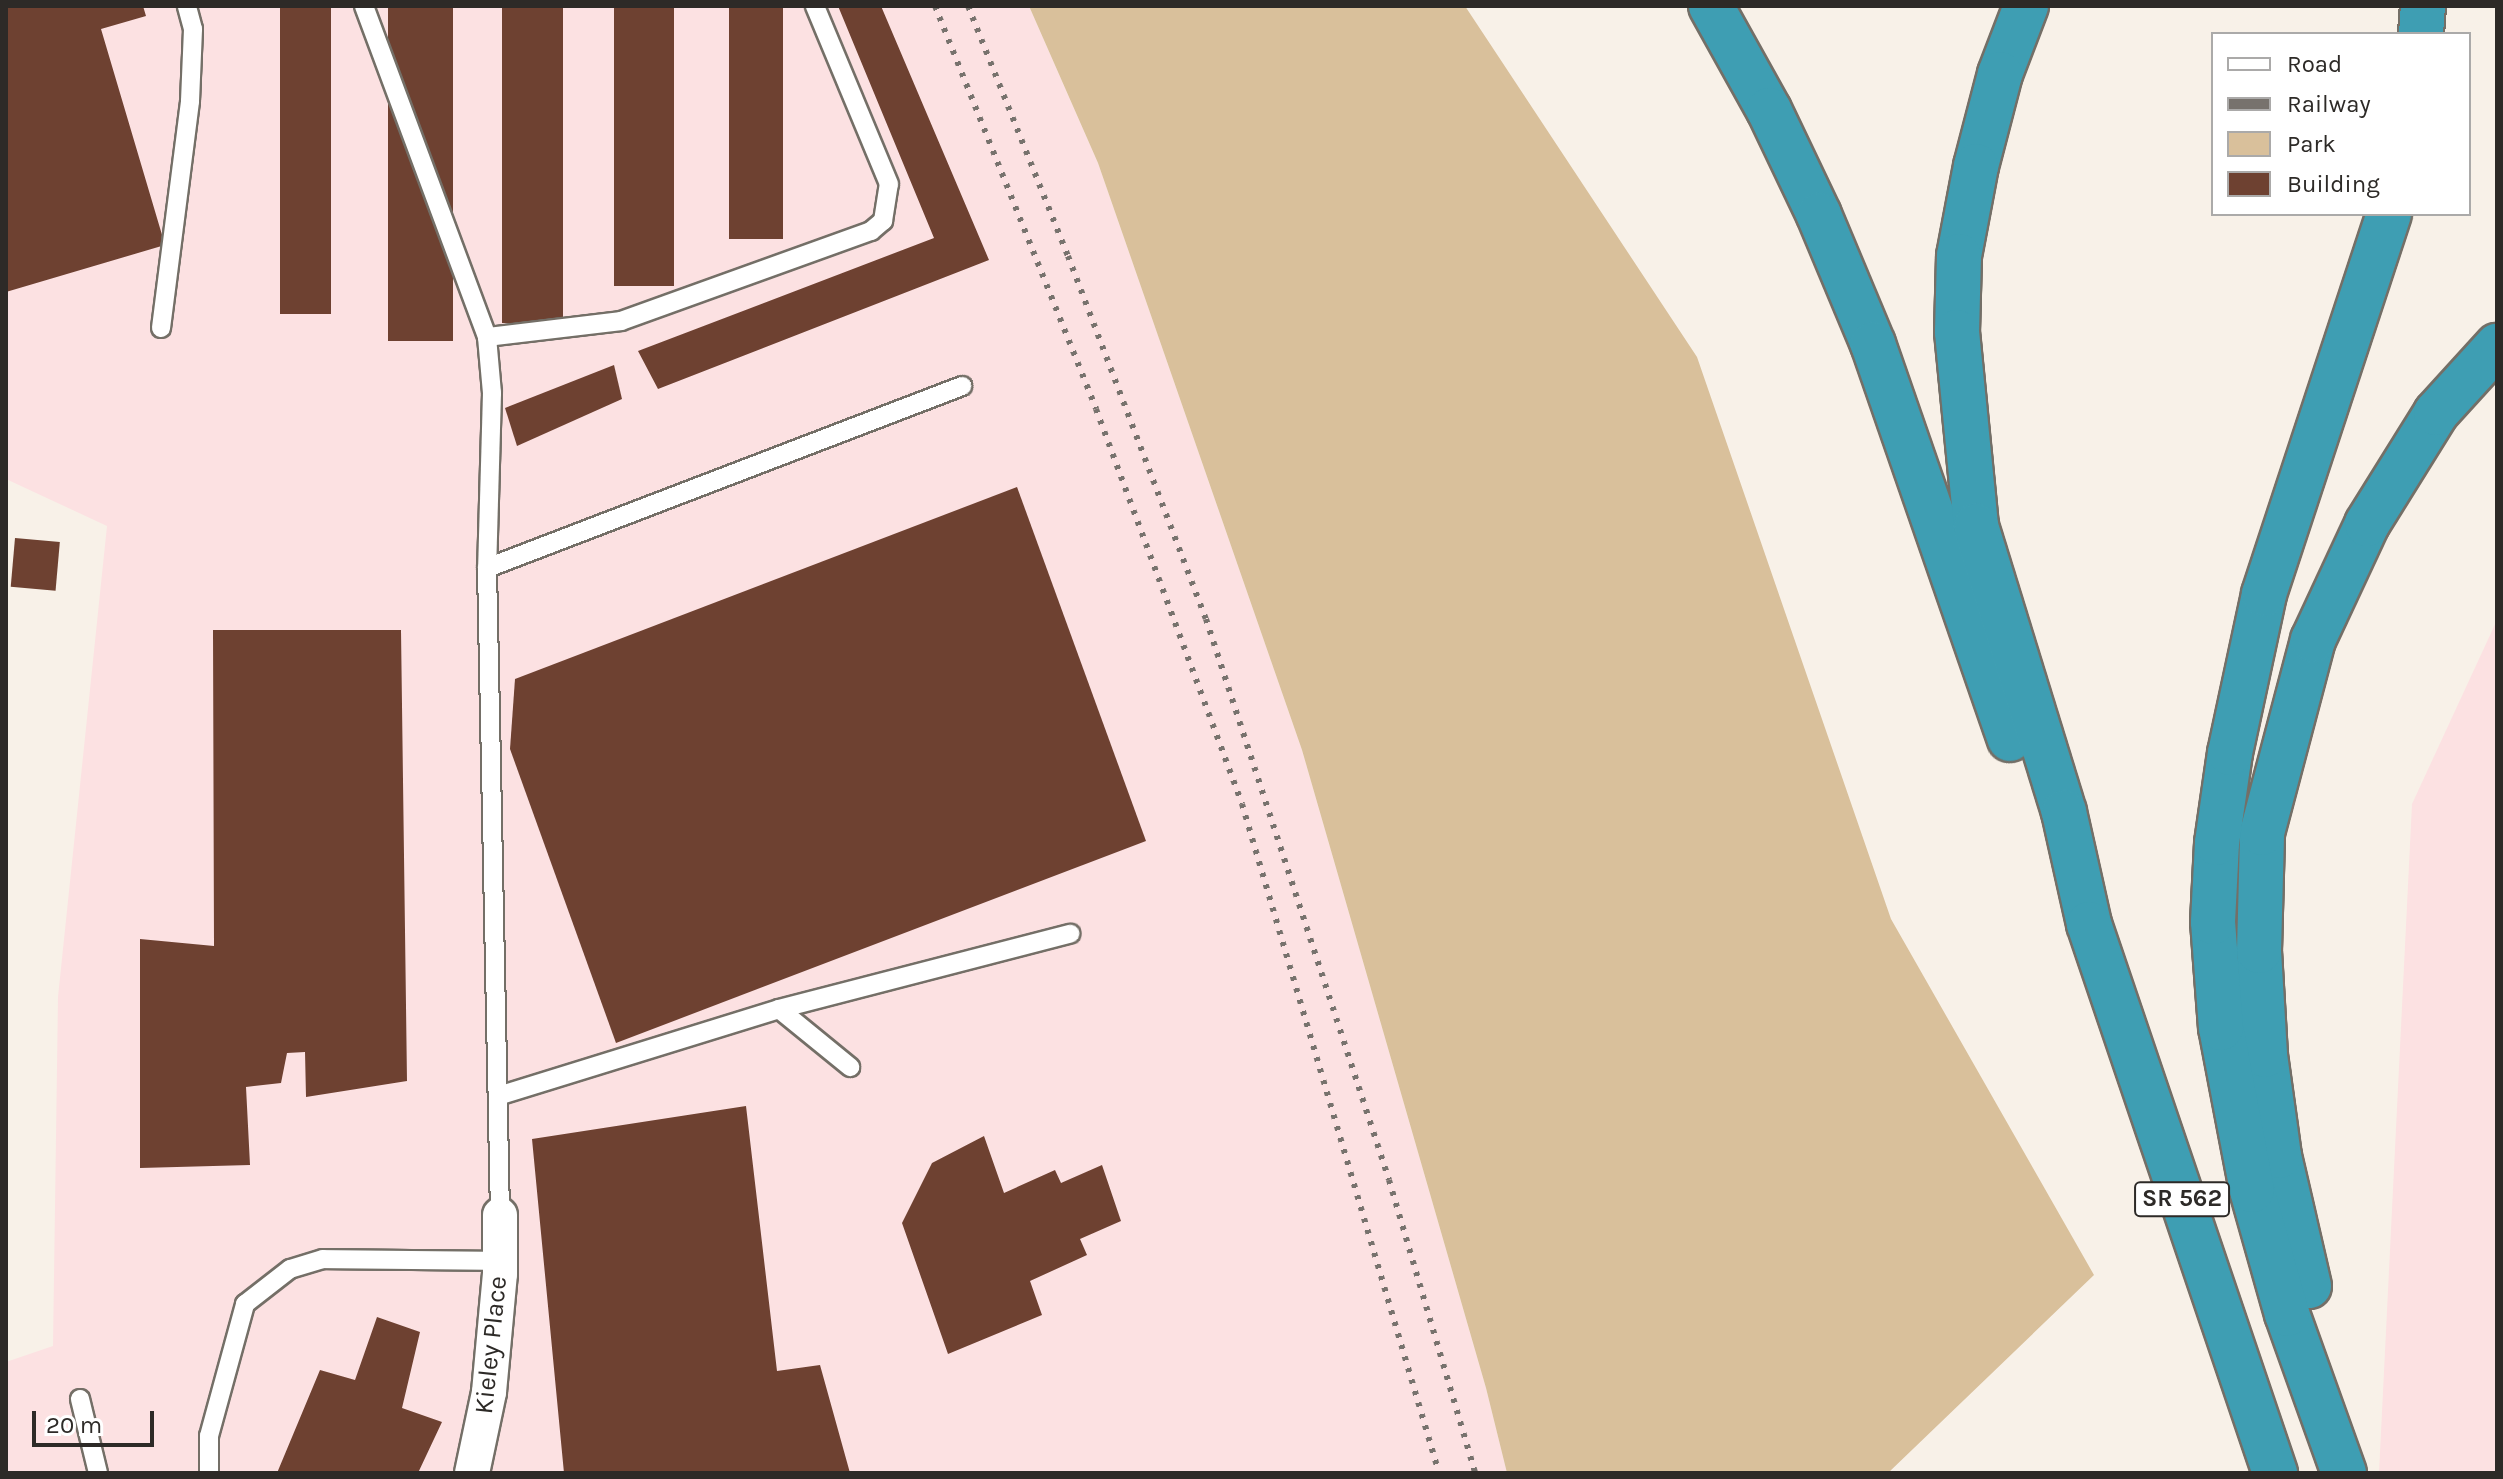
<!DOCTYPE html>
<html>
<head>
<meta charset="utf-8">
<style>
	body { margin:0 }
	#map { position:relative; width:2503px; height:1479px; overflow:hidden; background:#f8f1e8; font-family:Karla,sans-serif }
	div>[style] { position:absolute }
	.industrial>* { inset:0; background:#fce1e2 }
	.green>* { inset:0; background:#d9c09b }
	.building>* { inset:0; background:#6e4131; transform-origin:0 0 }
	.roads { filter:drop-shadow(2px 0 #746f67) drop-shadow(-2px 0 #746f67) drop-shadow(0 2px #746f67) drop-shadow(0 -2px #746f67) }
	.service>* { height:18px; margin:-9px; padding:0 9px; transform-origin:9px; border-radius:9px; background:#fff }
	.minor>* { height:34px; margin:-17px; padding:0 17px; transform-origin:17px; border-radius:17px; background:#fff }
	.motorway>* { height:44px; margin:-22px; padding:0 22px; transform-origin:22px; border-radius:22px; background:#3e9eb3 }
	.rail>* { height:6px; margin-top:-3px; transform-origin:0; background:repeating-linear-gradient(90deg,#77726d 0 4px,transparent 0 12px) }
	span { translate:-50% -50%; white-space:nowrap; text-align:center; line-height:1.15; -webkit-text-stroke:8px #fff; paint-order:stroke }
	.shield-label span { padding:2px 6px; background:#fff; border:2px solid; border-radius:6px; -webkit-text-stroke-width:0 }
	.shield-label { font-size:24px; color:#2d2a27; font-weight:700 }
	.street-label { font-size:26px; color:#2d2a27 }
	.frame { position:absolute; inset:0; border:8px solid #2d2a27; pointer-events:none }
	.legend { position:absolute; left:2211px; top:32px; width:260px; height:184px; box-sizing:border-box; background:#fff; border:2px solid #abaaa9; margin:0; padding:10px 14px; list-style:none; font-size:24px; color:#2d2a27 }
	.legend li { display:flex; align-items:center; gap:16px; height:40px }
	.legend b { width:40px; border:2px solid #abaaa9 }
	.scale { position:absolute; left:32px; top:1411px; width:122px; height:36px; box-sizing:border-box; border:4px solid #2d2a27; border-top:0; padding-left:10px; font-size:24px; line-height:28px; white-space:nowrap; color:#2d2a27; -webkit-text-stroke:6px #fff; paint-order:stroke }
</style>
</head>
<body>
<div id="map">
	<div class="industrial">
		<i style="clip-path:polygon(6px 6px,1029px 6px,1098px 163px,1302px 750px,1486px 1388px,1507px 1473px,6px 1473px,6px 1362px,53px 1346px,58px 997px,107px 526px,6px 479px)"></i>
		<i style="clip-path:polygon(2497px 620px,2497px 1473px,2379px 1473px,2412px 804px)"></i>
	</div>
	<div class="green">
		<i style="clip-path:polygon(1029px 6px,1465px 6px,1697px 357px,1891px 919px,2094px 1275px,1888px 1473px,1507px 1473px,1486px 1388px,1302px 750px,1098px 163px)"></i>
	</div>
	<div class="building">
		<i style="clip-path:polygon(6px 6px,143px 6px,146px 16px,101px 29px,165px 245px,6px 292px)"></i>
		<i style="left:280px;top:6px;width:51px;height:308px"></i>
		<i style="left:388px;top:6px;width:65px;height:335px"></i>
		<i style="left:502px;top:6px;width:61px;height:317px"></i>
		<i style="left:614px;top:6px;width:60px;height:280px"></i>
		<i style="left:729px;top:6px;width:54px;height:233px"></i>
		<i style="clip-path:polygon(838px 6px,881px 6px,989px 260px,658px 389px,638px 351px,934px 238px)"></i>
		<i style="clip-path:polygon(614px 365px,622px 399px,517px 446px,505px 408px)"></i>
		<i style="clip-path:polygon(1017px 487px,1146px 841px,616px 1043px,510px 749px,515px 679px)"></i>
		<i style="left:15px;top:538px;width:45px;height:49px;rotate:5deg"></i>
		<i style="clip-path:polygon(213px 630px,401px 630px,407px 1081px,306px 1097px,305px 1052px,287px 1053px,281px 1083px,246px 1087px,250px 1165px,140px 1168px,140px 939px,214px 946px)"></i>
		<i style="clip-path:polygon(746px 1106px,777px 1371px,820px 1365px,850px 1473px,564px 1473px,532px 1139px)"></i>
		<i style="clip-path:polygon(984px 1136px,1004px 1193px,1055px 1170px,1061px 1183px,1102px 1165px,1121px 1221px,1080px 1239px,1087px 1255px,1030px 1281px,1042px 1315px,948px 1354px,902px 1223px,932px 1163px)"></i>
		<i style="clip-path:polygon(377px 1317px,420px 1332px,402px 1408px,442px 1422px,418px 1473px,277px 1473px,320px 1370px,355px 1380px)"></i>
	</div>
	<div class="roads">
		<div class="service">
			<i style="left:364px;top:6px;width:353px;rotate:69.6deg"></i>
			<i style="left:487px;top:337px;width:56px;rotate:84.9deg"></i>
			<i style="left:492px;top:393px;width:175px;rotate:91.6deg"></i>
			<i style="left:161px;top:328px;width:229px;rotate:-82.7deg"></i>
			<i style="left:190px;top:101px;width:72px;rotate:-87.6deg"></i>
			<i style="left:193px;top:29px;width:24px;rotate:-105deg"></i>
			<i style="left:487px;top:337px;width:135px;rotate:-6.8deg"></i>
			<i style="left:621px;top:321px;width:266px;rotate:-19.8deg"></i>
			<i style="left:871px;top:231px;width:16px;rotate:-40deg"></i>
			<i style="left:883px;top:221px;width:37px;rotate:-81deg"></i>
			<i style="left:889px;top:184px;width:193px;rotate:-112.6deg"></i>
			<i style="left:779px;top:1009px;width:301px;rotate:-14.5deg"></i>
			<i style="left:498px;top:1096px;width:294px;rotate:-17.2deg"></i>
			<i style="left:779px;top:1009px;width:92px;rotate:39.2deg"></i>
			<i style="left:500px;top:1215px;width:647px;rotate:-91.15deg"></i>
			<i style="left:487px;top:568px;width:509px;rotate:-20.96deg"></i>
			<i style="left:80px;top:1399px;width:76px;rotate:76.3deg"></i>
			<i style="left:209px;top:1473px;width:37px;rotate:-90deg"></i>
			<i style="left:209px;top:1436px;width:137px;rotate:-74.7deg"></i>
			<i style="left:245px;top:1304px;width:57px;rotate:-37.9deg"></i>
			<i style="left:290px;top:1269px;width:34px;rotate:-17deg"></i>
			<i style="left:323px;top:1259px;width:177px;rotate:0.6deg"></i>
		</div>
		<div class="minor">
			<i style="left:472px;top:1473px;width:83px;rotate:-78.1deg"></i>
			<i style="left:489px;top:1392px;width:119px;rotate:-84.7deg"></i>
			<i style="left:500px;top:1274px;width:59px;rotate:-90deg"></i>
		</div>
		<div class="motorway">
			<i style="left:1711px;top:6px;width:119px;rotate:60.9deg"></i>
			<i style="left:1769px;top:110px;width:116px;rotate:64.5deg"></i>
			<i style="left:1819px;top:215px;width:140px;rotate:67.3deg"></i>
			<i style="left:1873px;top:344px;width:418px;rotate:70.9deg"></i>
			<i style="left:2026px;top:6px;width:73px;rotate:110.9deg"></i>
			<i style="left:2000px;top:74px;width:95px;rotate:104.6deg"></i>
			<i style="left:1976px;top:166px;width:92px;rotate:100.7deg"></i>
			<i style="left:1959px;top:256px;width:76px;rotate:91.5deg"></i>
			<i style="left:1957px;top:332px;width:195px;rotate:84.4deg"></i>
			<i style="left:1976px;top:526px;width:299px;rotate:72.9deg"></i>
			<i style="left:2064px;top:812px;width:115px;rotate:77.4deg"></i>
			<i style="left:2089px;top:924px;width:580px;rotate:71.28deg"></i>
			<i style="left:2421px;top:34px;width:28px;rotate:-86deg"></i>
			<i style="left:2309px;top:1286px;width:133px;rotate:-103deg"></i>
			<i style="left:2279px;top:1156px;width:102px;rotate:-97.9deg"></i>
			<i style="left:2265px;top:1055px;width:104px;rotate:-93.3deg"></i>
			<i style="left:2259px;top:951px;width:118px;rotate:-88.5deg"></i>
			<i style="left:2262px;top:833px;width:200px;rotate:-75.2deg"></i>
			<i style="left:2313px;top:640px;width:128px;rotate:-65deg"></i>
			<i style="left:2367px;top:524px;width:131px;rotate:-58.1deg"></i>
			<i style="left:2436px;top:413px;width:91px;rotate:-47.7deg"></i>
			<i style="left:2344px;top:1473px;width:169px;rotate:-109.7deg"></i>
			<i style="left:2287px;top:1314px;width:129px;rotate:-105.8deg"></i>
			<i style="left:2252px;top:1190px;width:165px;rotate:-100.8deg"></i>
			<i style="left:2221px;top:1028px;width:106px;rotate:-94.3deg"></i>
			<i style="left:2213px;top:922px;width:79px;rotate:-87.1deg"></i>
			<i style="left:2217px;top:843px;width:91px;rotate:-81.8deg"></i>
			<i style="left:2230px;top:753px;width:163px;rotate:-77.9deg"></i>
			<i style="left:2264px;top:594px;width:400px;rotate:-71.8deg"></i>
		</div>
	</div>
	<div class="rail">
		<i style="left:935px;top:6px;width:434px;rotate:68.2deg"></i>
		<i style="left:1096px;top:409px;width:421px;rotate:69.7deg"></i>
		<i style="left:1242px;top:804px;width:697px;rotate:73.59deg"></i>
		<i style="left:968px;top:6px;width:269px;rotate:68.2deg"></i>
		<i style="left:1068px;top:256px;width:388px;rotate:69.2deg"></i>
		<i style="left:1206px;top:619px;width:590px;rotate:71.93deg"></i>
		<i style="left:1389px;top:1180px;width:305px;rotate:73.6deg"></i>
	</div>
	<div class="shield-label">
		<span style="left:2182px;top:1199px">SR 562</span>
	</div>
	<div class="street-label">
		<span style="left:491px;top:1345px;rotate:-84deg">Kieley Place</span>
	</div>
	<div class="frame"></div>
	<ul class="legend">
	<li><b style="height:10px;background:#fff"></b>Road</li>
	<li><b style="height:10px;background:#77726d"></b>Railway</li>
	<li><b style="height:22px;background:#d9c09b"></b>Park</li>
	<li><b style="height:22px;background:#6e4131"></b>Building</li>
	</ul>
	<div class="scale">20 m</div>
</div>
</body>
</html>
